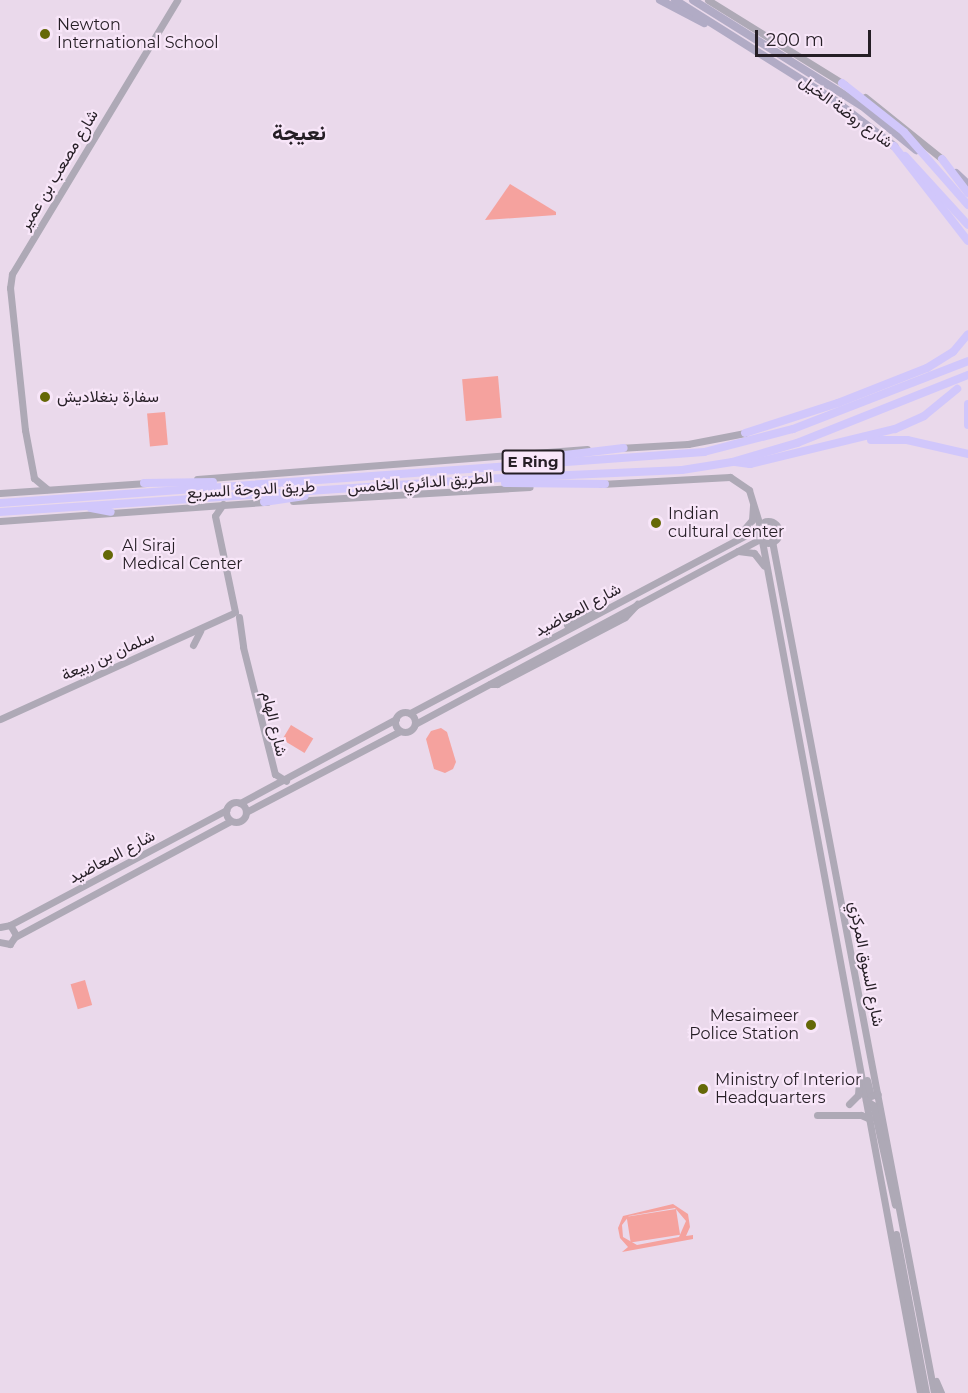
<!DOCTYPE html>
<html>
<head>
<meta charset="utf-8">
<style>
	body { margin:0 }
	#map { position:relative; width:968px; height:1393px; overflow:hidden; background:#ead9eb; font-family:Montserrat,Vazirmatn,sans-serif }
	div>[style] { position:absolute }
	.green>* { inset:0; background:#f5a29e; transform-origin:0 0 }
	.secondary>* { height:7px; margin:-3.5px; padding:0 3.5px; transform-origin:3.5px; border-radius:3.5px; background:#aea9b6 }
	.secondary>.ring { margin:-3.5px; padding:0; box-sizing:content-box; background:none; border:7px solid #aea9b6; border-radius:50% }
	.primary>* { height:8px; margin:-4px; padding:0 4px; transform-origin:4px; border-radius:4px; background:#b1abc5 }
	.highway>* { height:8px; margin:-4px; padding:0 4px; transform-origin:4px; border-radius:4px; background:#d1c7fb }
	.dots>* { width:16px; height:16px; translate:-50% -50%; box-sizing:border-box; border:3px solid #f8e6f9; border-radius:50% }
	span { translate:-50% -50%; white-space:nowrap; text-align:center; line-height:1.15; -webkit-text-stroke:4.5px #f8e6f9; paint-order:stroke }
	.shield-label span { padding:2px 4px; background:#f8e6f9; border:2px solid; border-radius:4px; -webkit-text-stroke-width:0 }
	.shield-label { font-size:15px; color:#251e25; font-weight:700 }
	.poi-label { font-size:16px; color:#251e25 }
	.left { translate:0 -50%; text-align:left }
	.right { translate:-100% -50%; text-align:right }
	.street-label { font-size:16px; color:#251e25 }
	.district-label { font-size:22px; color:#251e25; font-weight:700 }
	.scale { position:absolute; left:755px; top:30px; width:116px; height:27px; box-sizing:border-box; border:3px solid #251e25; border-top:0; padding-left:8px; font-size:18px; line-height:21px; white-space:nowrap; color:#251e25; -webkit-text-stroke:4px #f8e6f9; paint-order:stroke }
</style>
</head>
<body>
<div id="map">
	<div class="green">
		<i style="clip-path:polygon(510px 184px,556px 212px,556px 215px,485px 220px)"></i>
		<i style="left:498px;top:376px;width:42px;height:36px;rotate:85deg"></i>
		<i style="left:165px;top:412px;width:33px;height:18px;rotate:85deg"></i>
		<i style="left:291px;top:725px;width:26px;height:17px;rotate:31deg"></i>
		<i style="clip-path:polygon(441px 728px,447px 732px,456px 762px,453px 769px,445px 773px,434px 769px,426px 739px,431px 731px)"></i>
		<i style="left:85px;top:980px;width:26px;height:15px;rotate:74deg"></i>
		<i style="clip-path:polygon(evenodd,673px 1204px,688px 1214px,690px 1227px,686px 1236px,693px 1235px,693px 1239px,622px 1252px,628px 1247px,620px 1238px,618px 1228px,623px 1216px,673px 1204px,675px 1208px,686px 1221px,679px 1237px,637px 1245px,623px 1237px,622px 1225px,629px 1216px,675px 1208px)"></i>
		<i style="left:676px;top:1209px;width:26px;height:50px;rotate:81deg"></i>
	</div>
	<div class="secondary">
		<i style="left:708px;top:0;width:161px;rotate:31.8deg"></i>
		<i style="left:865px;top:97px;width:99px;rotate:38.8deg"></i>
		<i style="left:619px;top:448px;width:69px;rotate:-3.3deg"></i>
		<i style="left:688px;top:444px;width:58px;rotate:-10.9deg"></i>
		<i style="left:197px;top:479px;width:391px;rotate:-4.4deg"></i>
		<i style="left:601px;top:484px;width:129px;rotate:-3.1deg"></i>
		<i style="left:730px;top:477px;width:23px;rotate:34deg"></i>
		<i style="left:749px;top:490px;width:37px;rotate:73deg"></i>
		<i style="left:47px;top:489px;width:17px;rotate:-140deg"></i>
		<i style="left:34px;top:478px;width:49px;rotate:-100.6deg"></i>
		<i style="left:25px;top:430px;width:143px;rotate:-96deg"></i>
		<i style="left:10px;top:288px;width:14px;rotate:-82deg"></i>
		<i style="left:12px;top:274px;width:320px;rotate:-58.9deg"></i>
		<i style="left:0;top:493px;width:147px;rotate:-3.9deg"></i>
		<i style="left:293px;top:501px;width:237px;rotate:-3.4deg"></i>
		<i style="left:223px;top:504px;width:14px;rotate:124deg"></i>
		<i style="left:215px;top:516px;width:98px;rotate:78.2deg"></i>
		<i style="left:0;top:521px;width:268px;rotate:-4.1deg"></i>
		<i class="ring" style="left:757px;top:521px;width:15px;height:15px"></i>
		<i style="left:741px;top:533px;width:17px;rotate:-50deg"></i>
		<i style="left:752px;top:520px;width:14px;rotate:-86deg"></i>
		<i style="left:762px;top:541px;width:867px;rotate:79.49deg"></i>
		<i style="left:772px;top:541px;width:867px;rotate:79.23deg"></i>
		<i style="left:738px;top:551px;width:16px;rotate:7deg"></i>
		<i style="left:754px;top:553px;width:16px;rotate:52deg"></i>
		<i style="left:239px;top:617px;width:30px;rotate:82deg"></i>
		<i style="left:243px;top:647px;width:131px;rotate:75.9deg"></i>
		<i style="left:275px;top:774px;width:13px;rotate:32deg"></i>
		<i style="left:567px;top:625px;width:40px;rotate:-26.6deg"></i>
		<i style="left:193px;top:645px;width:16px;rotate:-63deg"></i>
		<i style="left:490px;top:684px;width:7px"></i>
		<i style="left:497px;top:684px;width:144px;rotate:-27.6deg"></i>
		<i style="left:625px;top:617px;width:18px;rotate:-47deg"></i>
		<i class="ring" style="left:395px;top:712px;width:13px;height:13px"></i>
		<i style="left:410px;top:713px;width:393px;rotate:-27.9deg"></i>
		<i style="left:0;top:719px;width:255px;rotate:-24.4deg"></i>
		<i style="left:415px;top:724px;width:391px;rotate:-28.2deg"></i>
		<i class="ring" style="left:226px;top:802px;width:13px;height:13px"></i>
		<i style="left:240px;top:803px;width:177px;rotate:-28.3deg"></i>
		<i style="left:246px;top:812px;width:174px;rotate:-27.7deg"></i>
		<i style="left:10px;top:925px;width:245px;rotate:-28deg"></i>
		<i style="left:0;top:927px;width:10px;rotate:-11deg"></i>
		<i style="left:10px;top:925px;width:12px;rotate:59deg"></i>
		<i style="left:16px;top:935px;width:11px;rotate:124deg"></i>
		<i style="left:10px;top:944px;width:10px;rotate:-169deg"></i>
		<i style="left:15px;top:937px;width:244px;rotate:-28.3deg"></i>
		<i style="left:867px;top:1080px;width:16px;rotate:76deg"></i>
		<i style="left:871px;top:1096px;width:7px;rotate:-16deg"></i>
		<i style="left:866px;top:1100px;width:9px;rotate:36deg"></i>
		<i style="left:873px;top:1105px;width:102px;rotate:77.6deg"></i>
		<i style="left:849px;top:1104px;width:13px;rotate:-45deg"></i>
		<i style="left:858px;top:1095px;width:14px;rotate:-86deg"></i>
		<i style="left:817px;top:1115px;width:44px"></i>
		<i style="left:861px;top:1115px;width:10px;rotate:24deg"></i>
		<i style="left:896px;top:1234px;width:162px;rotate:79.3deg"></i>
		<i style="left:936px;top:1381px;width:13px;rotate:67deg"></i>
	</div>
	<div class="primary">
		<i style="left:660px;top:0;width:50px;rotate:27.6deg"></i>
		<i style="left:675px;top:0;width:188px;rotate:32.2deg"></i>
		<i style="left:834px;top:100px;width:76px;rotate:37.5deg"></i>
		<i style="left:693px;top:0;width:199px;rotate:32.1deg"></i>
		<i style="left:862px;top:106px;width:70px;rotate:39.2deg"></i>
		<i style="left:956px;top:173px;width:16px;rotate:43deg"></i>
	</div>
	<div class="highway">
		<i style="left:842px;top:83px;width:79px;rotate:38.3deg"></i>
		<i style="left:904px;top:132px;width:97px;rotate:48.8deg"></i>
		<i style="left:894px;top:146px;width:120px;rotate:52.1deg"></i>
		<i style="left:905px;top:156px;width:93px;rotate:47.6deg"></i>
		<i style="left:942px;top:159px;width:43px;rotate:52.6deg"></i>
		<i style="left:968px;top:404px;width:21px;rotate:90deg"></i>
		<i style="left:745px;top:433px;width:98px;rotate:-17.9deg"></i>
		<i style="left:838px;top:403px;width:96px;rotate:-21.5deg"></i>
		<i style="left:927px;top:368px;width:31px;rotate:-32deg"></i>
		<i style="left:953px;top:352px;width:23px;rotate:-50deg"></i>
		<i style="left:871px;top:440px;width:36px"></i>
		<i style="left:907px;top:440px;width:63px;rotate:12.9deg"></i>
		<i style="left:565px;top:455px;width:59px;rotate:-6.8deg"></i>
		<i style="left:735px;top:462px;width:15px;rotate:8deg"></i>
		<i style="left:750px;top:464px;width:149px;rotate:-13.6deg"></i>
		<i style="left:895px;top:429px;width:32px;rotate:-24deg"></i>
		<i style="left:924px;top:416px;width:43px;rotate:-39.3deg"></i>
		<i style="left:144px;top:483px;width:69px;rotate:-0.8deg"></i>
		<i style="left:505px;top:483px;width:100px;rotate:0.6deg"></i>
		<i style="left:264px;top:502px;width:41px;rotate:-8.3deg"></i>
		<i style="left:0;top:503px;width:706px;rotate:-4.14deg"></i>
		<i style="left:704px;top:452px;width:92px;rotate:-14.5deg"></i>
		<i style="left:793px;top:429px;width:188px;rotate:-21.2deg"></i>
		<i style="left:91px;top:508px;width:20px;rotate:11deg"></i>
		<i style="left:0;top:512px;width:482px;rotate:-3.9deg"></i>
		<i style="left:481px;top:479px;width:201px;rotate:-2.6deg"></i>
		<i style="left:682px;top:470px;width:51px;rotate:-9.1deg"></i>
		<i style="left:732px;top:462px;width:68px;rotate:-16.3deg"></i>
		<i style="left:797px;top:443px;width:184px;rotate:-21.7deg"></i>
	</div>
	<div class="dots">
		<i style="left:45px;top:34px;background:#656807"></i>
		<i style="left:45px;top:397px;background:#656807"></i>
		<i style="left:656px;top:523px;background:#656807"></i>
		<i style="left:108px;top:555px;background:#656807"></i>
		<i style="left:811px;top:1025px;background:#656807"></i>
		<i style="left:703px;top:1089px;background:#656807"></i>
	</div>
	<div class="shield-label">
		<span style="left:533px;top:462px">E Ring</span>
	</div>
	<div class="poi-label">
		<span class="left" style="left:57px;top:34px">Newton<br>International School</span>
		<span class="left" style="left:57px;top:397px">سفارة بنغلاديش</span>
		<span class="left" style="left:668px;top:523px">Indian<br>cultural center</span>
		<span class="left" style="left:122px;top:555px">Al Siraj<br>Medical Center</span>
		<span class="right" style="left:799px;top:1025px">Mesaimeer<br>Police Station</span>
		<span class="left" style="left:715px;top:1089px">Ministry of Interior<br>Headquarters</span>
	</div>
	<div class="street-label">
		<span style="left:846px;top:112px;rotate:36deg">شارع روضة الخيل</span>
		<span style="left:59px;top:170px;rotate:-59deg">شارع مصعب بن عمير</span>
		<span style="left:420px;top:483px;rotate:-4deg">الطريق الدائري الخامس</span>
		<span style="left:251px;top:490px;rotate:-3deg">طريق الدوحة السريع</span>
		<span style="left:578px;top:610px;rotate:-28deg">شارع المعاضيد</span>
		<span style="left:108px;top:656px;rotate:-24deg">سلمان بن ربيعة</span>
		<span style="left:274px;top:724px;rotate:77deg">شارع الهام</span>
		<span style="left:112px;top:857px;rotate:-28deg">شارع المعاضيد</span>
		<span style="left:866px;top:964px;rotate:79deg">شارع السوق المركزي</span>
	</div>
	<div class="district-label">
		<span style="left:299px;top:133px">نعيجة</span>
	</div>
	<div class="scale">200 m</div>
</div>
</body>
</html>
